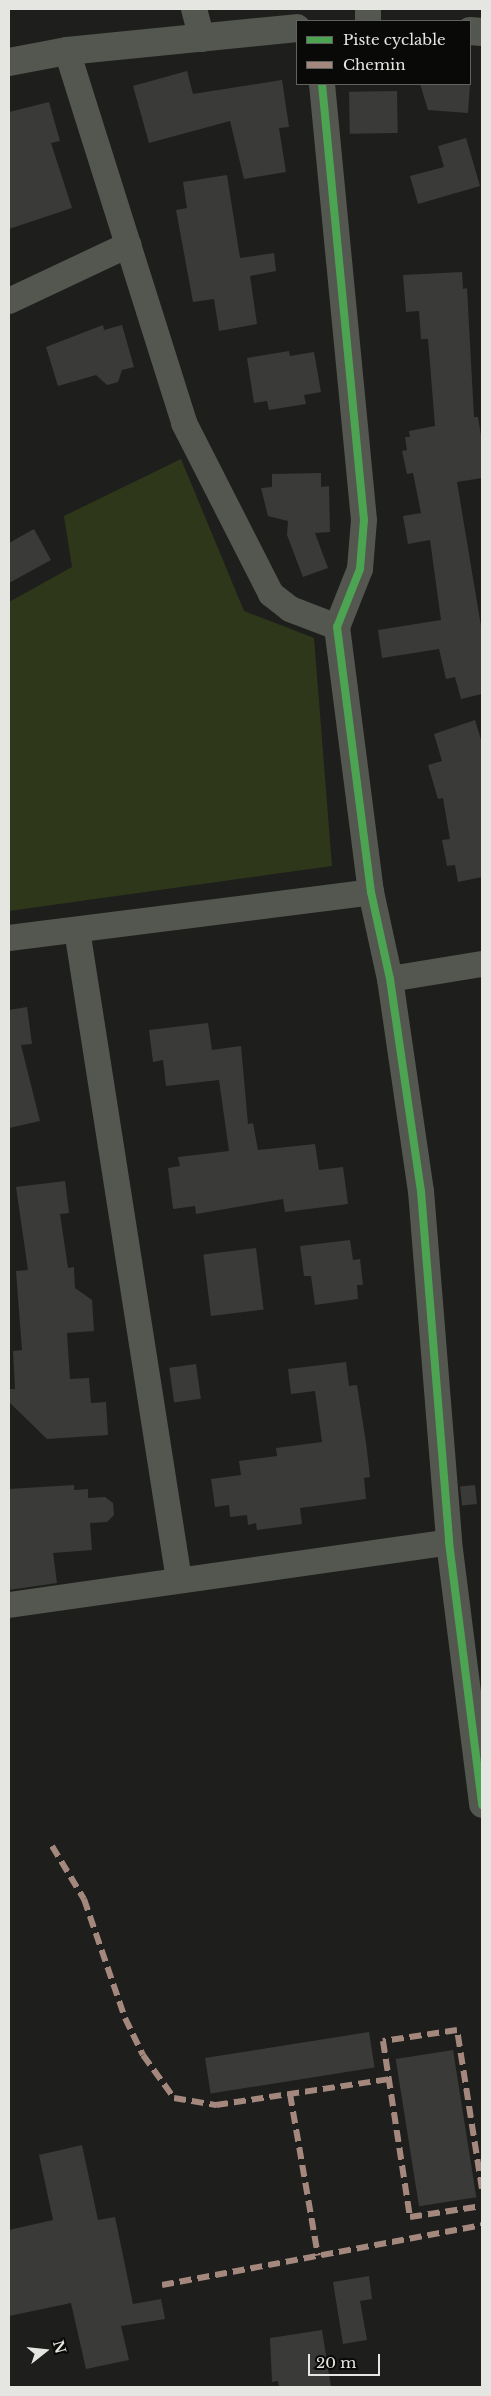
<!DOCTYPE html>
<html>
<head>
<meta charset="utf-8">
<style>
	body { margin:0 }
	#map { position:relative; width:491px; height:2396px; overflow:hidden; background:#1e1f1c; font-family:"Libre Baskerville",serif }
	div>[style] { position:absolute }
	.green>* { inset:0; background:#2e371a }
	.building>* { inset:0; background:#3a3b39; transform-origin:0 0 }
	.minor>* { height:26px; margin:-13px; padding:0 13px; transform-origin:13px; border-radius:13px; background:#54574f }
	.tertiary>* { height:28px; margin:-14px; padding:0 14px; transform-origin:14px; border-radius:14px; background:#54574f }
	.quiet>* { height:6px; margin-top:-3px; transform-origin:0; background:repeating-linear-gradient(90deg,#a5887d 0 12px,transparent 0 18px) }
	.cycleway>* { height:8px; margin:-4px; padding:0 4px; transform-origin:4px; border-radius:4px; background:#4ca352 }
	span { translate:-50% -50%; white-space:nowrap; text-align:center; line-height:1.15; -webkit-text-stroke:4px #090907; paint-order:stroke }
	.frame { position:absolute; inset:0; border:10px solid #e5e6e2; pointer-events:none }
	.legend { position:absolute; left:296px; top:20px; width:175px; height:65px; box-sizing:border-box; background:#090907; border:1px solid #61615f; margin:0; padding:6px 9px; list-style:none; font-size:15px; color:#e5e6e2 }
	.legend li { display:flex; align-items:center; gap:10px; height:25px }
	.legend b { width:25px; border:1px solid #61615f }
	.north { position:absolute; left:20px; top:2326px; width:50px; height:50px; -webkit-text-stroke:4px #090907; paint-order:stroke; rotate:74deg; font-size:14px; font-weight:700; line-height:20px; text-align:center; color:#e5e6e2 }
	.north::after { content:''; display:block; margin:auto; width:18px; height:22px; background:#e5e6e2; clip-path:polygon(50% 0,100% 100%,50% 72%,0 100%) }
	.scale { position:absolute; left:308px; top:2354px; width:72px; height:22px; box-sizing:border-box; border:2px solid #e5e6e2; border-top:0; padding-left:6px; font-size:15px; line-height:18px; white-space:nowrap; color:#e5e6e2; -webkit-text-stroke:4px #090907; paint-order:stroke }
</style>
</head>
<body>
<div id="map">
	<div class="green">
		<i style="clip-path:polygon(181px 459px,244px 611px,314px 638px,332px 866px,9px 911px,9px 602px,72px 567px,64px 516px)"></i>
	</div>
	<div class="building">
		<i style="clip-path:polygon(187px 71px,193px 94px,282px 80px,289px 127px,279px 128px,286px 172px,244px 179px,230px 121px,149px 143px,133px 86px)"></i>
		<i style="clip-path:polygon(420px 84px,470px 84px,468px 113px,428px 110px)"></i>
		<i style="left:397px;top:91px;width:42px;height:48px;rotate:89deg"></i>
		<i style="clip-path:polygon(49px 102px,60px 141px,51px 143px,72px 208px,9px 229px,9px 112px)"></i>
		<i style="clip-path:polygon(466px 138px,480px 186px,418px 204px,410px 176px,444px 167px,438px 146px)"></i>
		<i style="clip-path:polygon(227px 175px,240px 258px,274px 253px,276px 271px,250px 276px,257px 324px,219px 331px,214px 299px,193px 302px,176px 210px,187px 208px,183px 182px)"></i>
		<i style="clip-path:polygon(462px 272px,463px 289px,467px 288px,474px 417px,478px 417px,482px 442px,482px 478px,457px 482px,482px 632px,482px 694px,461px 699px,455px 677px,446px 679px,439px 649px,382px 658px,378px 630px,441px 620px,430px 540px,408px 544px,403px 516px,421px 513px,413px 473px,407px 474px,402px 451px,407px 450px,405px 437px,410px 437px,409px 431px,435px 426px,428px 339px,421px 339px,419px 311px,406px 312px,403px 275px)"></i>
		<i style="clip-path:polygon(103px 325px,104px 330px,122px 325px,134px 367px,122px 370px,118px 382px,107px 385px,96px 375px,58px 386px,46px 347px)"></i>
		<i style="clip-path:polygon(289px 351px,290px 356px,314px 352px,321px 392px,304px 395px,306px 404px,269px 410px,267px 401px,254px 403px,247px 358px)"></i>
		<i style="clip-path:polygon(321px 473px,321px 487px,329px 486px,330px 532px,315px 533px,328px 568px,303px 577px,287px 535px,288px 521px,268px 516px,261px 488px,272px 487px,272px 474px)"></i>
		<i style="clip-path:polygon(34px 529px,51px 560px,9px 583px,9px 543px)"></i>
		<i style="clip-path:polygon(475px 720px,482px 743px,482px 877px,458px 882px,455px 865px,447px 866px,442px 840px,450px 839px,443px 798px,438px 799px,428px 765px,442px 761px,434px 734px)"></i>
		<i style="clip-path:polygon(27px 1007px,32px 1044px,21px 1045px,40px 1121px,9px 1128px,9px 1010px)"></i>
		<i style="clip-path:polygon(208px 1023px,212px 1050px,241px 1046px,248px 1124px,253px 1123px,258px 1150px,315px 1144px,319px 1170px,343px 1167px,348px 1204px,285px 1212px,283px 1199px,196px 1214px,195px 1206px,173px 1209px,168px 1168px,180px 1166px,178px 1157px,229px 1151px,219px 1080px,166px 1086px,163px 1060px,153px 1062px,149px 1030px)"></i>
		<i style="clip-path:polygon(65px 1181px,69px 1213px,60px 1214px,68px 1268px,74px 1267px,75px 1288px,92px 1300px,94px 1331px,67px 1333px,70px 1379px,89px 1378px,91px 1403px,106px 1402px,108px 1435px,47px 1439px,9px 1402px,9px 1389px,15px 1389px,13px 1351px,22px 1350px,16px 1271px,28px 1270px,16px 1187px)"></i>
		<i style="clip-path:polygon(350px 1240px,353px 1260px,360px 1259px,363px 1285px,357px 1285px,358px 1299px,315px 1305px,311px 1276px,304px 1276px,300px 1246px)"></i>
		<i style="left:256px;top:1248px;width:62px;height:53px;rotate:83deg"></i>
		<i style="clip-path:polygon(346px 1362px,349px 1386px,357px 1385px,366px 1443px,370px 1477px,364px 1478px,366px 1499px,300px 1508px,302px 1524px,257px 1530px,256px 1523px,248px 1525px,247px 1515px,230px 1517px,229px 1505px,215px 1507px,211px 1479px,241px 1475px,239px 1461px,277px 1456px,276px 1448px,322px 1442px,315px 1391px,291px 1394px,288px 1369px)"></i>
		<i style="left:196px;top:1364px;width:35px;height:27px;rotate:82deg"></i>
		<i style="clip-path:polygon(74px 1485px,74px 1490px,88px 1489px,88px 1498px,105px 1497px,113px 1503px,114px 1515px,107px 1522px,90px 1523px,92px 1550px,53px 1553px,57px 1583px,9px 1590px,9px 1489px)"></i>
		<i style="left:475px;top:1485px;width:19px;height:15px;rotate:84deg"></i>
		<i style="left:369px;top:2032px;width:36px;height:166px;rotate:81deg"></i>
		<i style="left:453px;top:2050px;width:149px;height:58px;rotate:81deg"></i>
		<i style="clip-path:polygon(82px 2145px,98px 2220px,115px 2217px,133px 2304px,161px 2299px,165px 2319px,121px 2326px,129px 2360px,86px 2369px,71px 2303px,9px 2316px,9px 2230px,53px 2220px,39px 2155px)"></i>
		<i style="clip-path:polygon(369px 2276px,372px 2299px,360px 2301px,367px 2340px,343px 2344px,333px 2282px)"></i>
		<i style="clip-path:polygon(322px 2330px,331px 2387px,279px 2387px,278px 2381px,272px 2382px,270px 2338px)"></i>
	</div>
	<div class="minor">
		<i style="left:194px;top:9px;width:31px;rotate:75deg"></i>
		<i style="left:368px;top:9px;width:12px;rotate:90deg"></i>
		<i style="left:67px;top:51px;width:390px;rotate:72.5deg"></i>
		<i style="left:184px;top:423px;width:192px;rotate:63deg"></i>
		<i style="left:271px;top:594px;width:24px;rotate:38deg"></i>
		<i style="left:290px;top:609px;width:50px;rotate:21deg"></i>
		<i style="left:322px;top:84px;width:438px;rotate:84.5deg"></i>
		<i style="left:364px;top:520px;width:49px;rotate:94.7deg"></i>
		<i style="left:360px;top:569px;width:62px;rotate:111.6deg"></i>
		<i style="left:337px;top:627px;width:267px;rotate:82.7deg"></i>
		<i style="left:371px;top:892px;width:89px;rotate:77.7deg"></i>
		<i style="left:390px;top:979px;width:214px;rotate:81.7deg"></i>
		<i style="left:421px;top:1191px;width:352px;rotate:85.4deg"></i>
		<i style="left:449px;top:1542px;width:265px;rotate:82.8deg"></i>
		<i style="left:9px;top:301px;width:132px;rotate:-25.2deg"></i>
		<i style="left:77px;top:930px;width:658px;rotate:81.08deg"></i>
		<i style="left:9px;top:938px;width:365px;rotate:-7.2deg"></i>
		<i style="left:390px;top:979px;width:93px;rotate:-9.3deg"></i>
		<i style="left:9px;top:1605px;width:444px;rotate:-8.1deg"></i>
	</div>
	<div class="tertiary">
		<i style="left:470px;top:31px;width:12px;rotate:5deg"></i>
		<i style="left:9px;top:62px;width:59px;rotate:-10.7deg"></i>
		<i style="left:67px;top:51px;width:231px;rotate:-5.7deg"></i>
	</div>
	<div class="quiet">
		<i style="left:52px;top:1846px;width:62px;rotate:58.9deg"></i>
		<i style="left:84px;top:1899px;width:126px;rotate:71deg"></i>
		<i style="left:125px;top:2018px;width:41px;rotate:64.1deg"></i>
		<i style="left:143px;top:2055px;width:53px;rotate:54.2deg"></i>
		<i style="left:174px;top:2098px;width:43px;rotate:9.5deg"></i>
		<i style="left:216px;top:2105px;width:175px;rotate:-8.5deg"></i>
		<i style="left:290px;top:2094px;width:164px;rotate:80.2deg"></i>
		<i style="left:482px;top:2189px;width:161px;rotate:-98.9deg"></i>
		<i style="left:457px;top:2030px;width:75px;rotate:171.5deg"></i>
		<i style="left:383px;top:2041px;width:178px;rotate:81.3deg"></i>
		<i style="left:410px;top:2217px;width:73px;rotate:-8.7deg"></i>
		<i style="left:162px;top:2285px;width:326px;rotate:-10.6deg"></i>
	</div>
	<div class="cycleway">
		<i style="left:322px;top:84px;width:438px;rotate:84.5deg"></i>
		<i style="left:364px;top:520px;width:49px;rotate:94.7deg"></i>
		<i style="left:360px;top:569px;width:62px;rotate:111.6deg"></i>
		<i style="left:337px;top:627px;width:267px;rotate:82.7deg"></i>
		<i style="left:371px;top:892px;width:89px;rotate:77.7deg"></i>
		<i style="left:390px;top:979px;width:214px;rotate:81.7deg"></i>
		<i style="left:421px;top:1191px;width:352px;rotate:85.4deg"></i>
		<i style="left:449px;top:1542px;width:265px;rotate:82.8deg"></i>
	</div>
	<div class="frame"></div>
	<ul class="legend">
	<li><b style="height:6px;background:#4ca352"></b>Piste cyclable</li>
	<li><b style="height:6px;background:#a5887d"></b>Chemin</li>
	</ul>
	<div class="north">N</div>
	<div class="scale">20 m</div>
</div>
</body>
</html>
